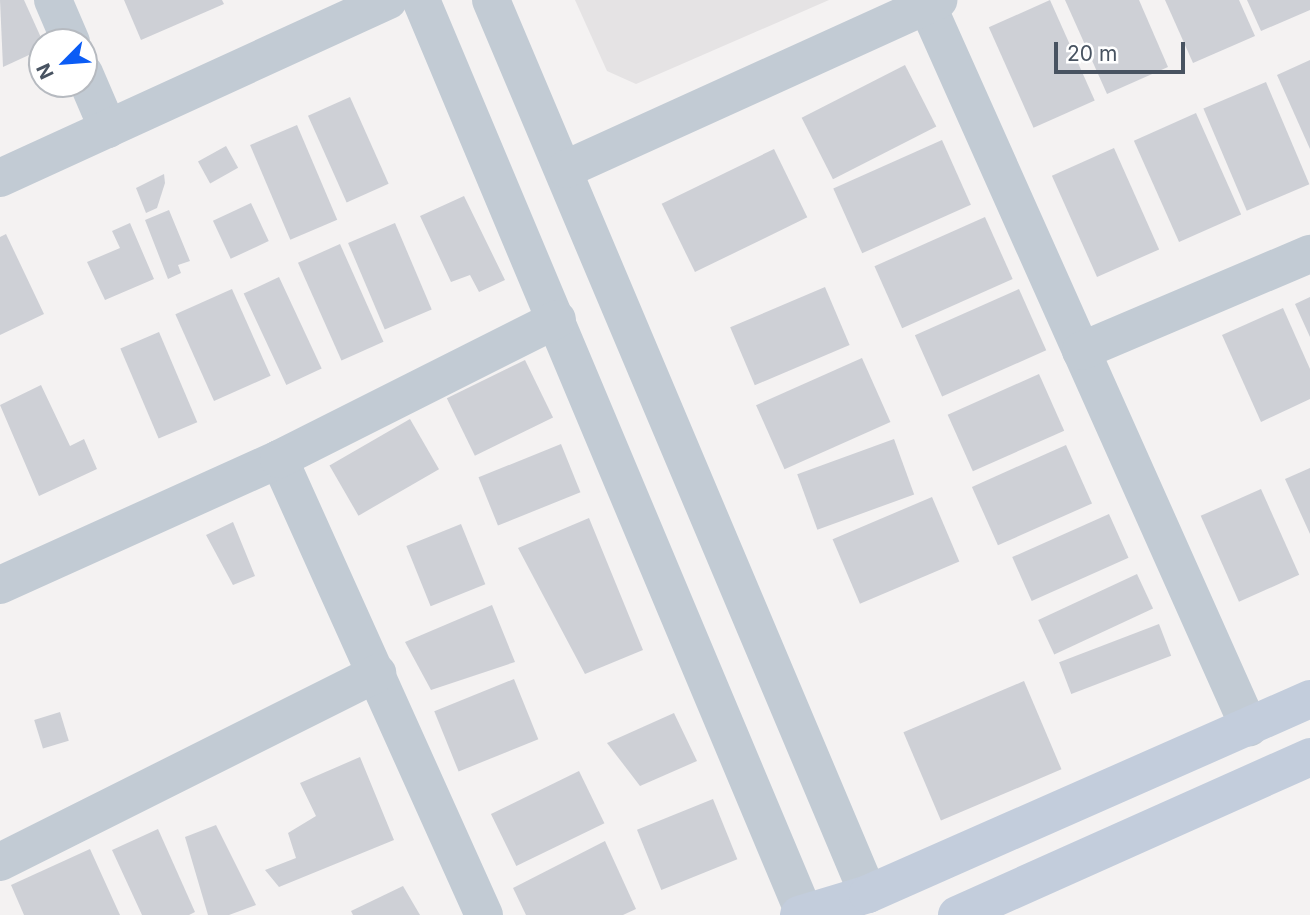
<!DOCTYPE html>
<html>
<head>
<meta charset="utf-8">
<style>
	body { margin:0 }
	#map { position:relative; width:1310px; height:915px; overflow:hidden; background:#f4f2f2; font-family:Inter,sans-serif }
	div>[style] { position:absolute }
	.education>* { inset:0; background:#e5e3e4 }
	.building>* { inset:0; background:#ced0d6; transform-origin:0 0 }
	.street>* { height:38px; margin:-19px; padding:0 19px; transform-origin:19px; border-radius:19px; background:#c2cbd4 }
	.secondary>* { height:38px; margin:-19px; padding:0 19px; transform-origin:19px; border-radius:19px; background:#c3cddc }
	span { translate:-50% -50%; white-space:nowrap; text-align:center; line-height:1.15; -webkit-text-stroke:5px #fff; paint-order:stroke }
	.north { position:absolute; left:28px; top:28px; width:70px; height:70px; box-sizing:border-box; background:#fff; border:2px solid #b6bac0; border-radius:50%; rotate:245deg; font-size:19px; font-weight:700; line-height:28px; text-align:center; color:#485361 }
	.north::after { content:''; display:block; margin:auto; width:24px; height:32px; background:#0b5cf5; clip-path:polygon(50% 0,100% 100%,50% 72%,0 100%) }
	.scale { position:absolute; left:1054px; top:42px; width:131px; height:32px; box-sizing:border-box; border:4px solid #485361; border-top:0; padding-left:9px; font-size:21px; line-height:24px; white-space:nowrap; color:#485361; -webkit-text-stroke:5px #fff; paint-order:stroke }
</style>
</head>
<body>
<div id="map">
	<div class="education">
		<i style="clip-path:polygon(575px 0,829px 0,636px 84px,607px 71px)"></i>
	</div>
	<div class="building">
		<i style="clip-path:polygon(0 0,24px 0,43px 42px,42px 49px,3px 67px)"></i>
		<i style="clip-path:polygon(124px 0,222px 0,224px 4px,141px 40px)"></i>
		<i style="left:1050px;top:0;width:110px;height:67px;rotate:66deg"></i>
		<i style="clip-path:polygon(1065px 0,1139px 0,1168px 67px,1107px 94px)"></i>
		<i style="clip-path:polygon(1165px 0,1239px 0,1255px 36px,1193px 63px)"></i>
		<i style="clip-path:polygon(1247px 0,1310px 0,1310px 10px,1261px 31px)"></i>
		<i style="clip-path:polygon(1310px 60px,1310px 149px,1277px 75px)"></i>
		<i style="left:905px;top:65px;width:69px;height:116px;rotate:63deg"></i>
		<i style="left:1266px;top:82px;width:111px;height:68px;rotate:67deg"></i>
		<i style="left:350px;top:97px;width:95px;height:46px;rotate:66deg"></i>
		<i style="left:1196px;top:113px;width:111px;height:68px;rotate:66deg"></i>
		<i style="left:297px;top:125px;width:103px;height:51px;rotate:67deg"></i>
		<i style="left:942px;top:140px;width:71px;height:119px;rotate:66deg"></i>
		<i style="left:226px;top:146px;width:25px;height:32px;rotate:61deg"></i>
		<i style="left:1114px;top:148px;width:111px;height:68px;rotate:66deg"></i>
		<i style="left:774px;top:149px;width:76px;height:125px;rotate:64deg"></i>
		<i style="clip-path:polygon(164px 174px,165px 183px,157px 208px,146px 213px,136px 188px)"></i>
		<i style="clip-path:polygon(464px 196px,505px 280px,479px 292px,470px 275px,451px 282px,420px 216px)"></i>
		<i style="left:251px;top:203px;width:42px;height:42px;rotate:65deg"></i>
		<i style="clip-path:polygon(169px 210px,190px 261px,178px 265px,181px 273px,168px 279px,145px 220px)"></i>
		<i style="left:985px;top:217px;width:68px;height:121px;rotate:66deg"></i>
		<i style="clip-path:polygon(130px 223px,154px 279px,105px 300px,87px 262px,120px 248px,112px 231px)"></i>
		<i style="left:395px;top:223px;width:94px;height:51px;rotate:67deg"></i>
		<i style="clip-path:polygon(6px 234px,44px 314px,0 335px,0 237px)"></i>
		<i style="left:340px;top:244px;width:107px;height:46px;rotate:66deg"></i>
		<i style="left:279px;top:277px;width:101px;height:39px;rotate:65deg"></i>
		<i style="left:825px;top:287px;width:63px;height:103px;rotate:67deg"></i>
		<i style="left:232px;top:289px;width:95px;height:62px;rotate:66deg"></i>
		<i style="left:1019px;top:289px;width:67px;height:114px;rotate:66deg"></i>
		<i style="clip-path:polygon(1310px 297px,1310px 337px,1295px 304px)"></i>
		<i style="clip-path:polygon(1283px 308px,1310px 369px,1310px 399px,1261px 422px,1222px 335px)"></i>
		<i style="left:159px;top:332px;width:98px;height:42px;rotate:67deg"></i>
		<i style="left:862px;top:358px;width:70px;height:116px;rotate:66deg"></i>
		<i style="left:525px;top:360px;width:64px;height:87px;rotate:64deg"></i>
		<i style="left:1039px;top:374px;width:62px;height:100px;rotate:66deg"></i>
		<i style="clip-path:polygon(41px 385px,70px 446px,84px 439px,97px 469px,39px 496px,0 405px)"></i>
		<i style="left:410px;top:419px;width:58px;height:93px;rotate:60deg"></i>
		<i style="left:894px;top:439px;width:59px;height:103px;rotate:70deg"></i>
		<i style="left:561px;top:444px;width:52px;height:89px;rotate:68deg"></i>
		<i style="left:1066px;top:445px;width:64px;height:103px;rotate:66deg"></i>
		<i style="clip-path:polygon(1310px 468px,1310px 534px,1285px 479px)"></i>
		<i style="left:1261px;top:489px;width:94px;height:66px;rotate:66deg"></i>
		<i style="left:932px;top:497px;width:70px;height:108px;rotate:67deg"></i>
		<i style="left:1109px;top:514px;width:48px;height:106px;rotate:66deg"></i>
		<i style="clip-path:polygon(589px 518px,643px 650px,585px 674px,518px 548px)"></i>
		<i style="clip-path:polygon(233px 522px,255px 576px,233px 585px,206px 535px)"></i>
		<i style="left:461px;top:524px;width:65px;height:59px;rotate:68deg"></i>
		<i style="left:1137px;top:574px;width:38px;height:109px;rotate:65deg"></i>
		<i style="clip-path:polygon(492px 605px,515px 662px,431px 690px,405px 642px)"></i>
		<i style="left:1159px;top:624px;width:34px;height:107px;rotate:69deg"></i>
		<i style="left:514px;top:679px;width:65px;height:86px;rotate:68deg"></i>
		<i style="left:1024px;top:681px;width:96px;height:131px;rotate:67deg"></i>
		<i style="left:60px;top:712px;width:30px;height:27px;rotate:73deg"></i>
		<i style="clip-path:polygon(674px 713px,697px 761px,640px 786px,607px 743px)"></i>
		<i style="clip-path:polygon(360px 757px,394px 840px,279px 887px,265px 870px,296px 858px,288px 833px,316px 816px,300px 783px)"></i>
		<i style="left:579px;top:771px;width:58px;height:98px;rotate:64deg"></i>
		<i style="left:713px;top:799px;width:65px;height:82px;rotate:68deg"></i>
		<i style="clip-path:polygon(216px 825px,256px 905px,229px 915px,208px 915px,185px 837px)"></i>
		<i style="clip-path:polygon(158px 829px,195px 912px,189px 915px,142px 915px,112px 850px)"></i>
		<i style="clip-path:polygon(605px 841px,636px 909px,623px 915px,526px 915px,513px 888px)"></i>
		<i style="clip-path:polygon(90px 849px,120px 915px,24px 915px,11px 885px)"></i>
		<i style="clip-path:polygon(403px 886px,420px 915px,353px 915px,351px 911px)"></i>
	</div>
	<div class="street">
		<i style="left:53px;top:0;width:46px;rotate:66.8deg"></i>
		<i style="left:421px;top:0;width:990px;rotate:67.24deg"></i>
		<i style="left:491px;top:0;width:970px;rotate:67.13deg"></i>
		<i style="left:927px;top:5px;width:791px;rotate:65.96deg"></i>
		<i style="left:84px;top:73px;width:61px;rotate:66.8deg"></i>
		<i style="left:566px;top:169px;width:409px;rotate:-24.4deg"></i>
		<i style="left:0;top:178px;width:427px;rotate:-24.6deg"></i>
		<i style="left:1081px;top:351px;width:249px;rotate:-23deg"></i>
		<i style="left:279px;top:459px;width:500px;rotate:65.8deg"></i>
		<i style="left:0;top:585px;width:306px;rotate:-24.3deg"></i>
		<i style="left:279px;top:459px;width:311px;rotate:-26.7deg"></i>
		<i style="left:0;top:862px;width:422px;rotate:-26.6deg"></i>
	</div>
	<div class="secondary">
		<i style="left:799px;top:915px;width:72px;rotate:-16.9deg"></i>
		<i style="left:868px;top:894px;width:483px;rotate:-23.8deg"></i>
		<i style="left:957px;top:915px;width:387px;rotate:-24.1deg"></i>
	</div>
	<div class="north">N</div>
	<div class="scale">20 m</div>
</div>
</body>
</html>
